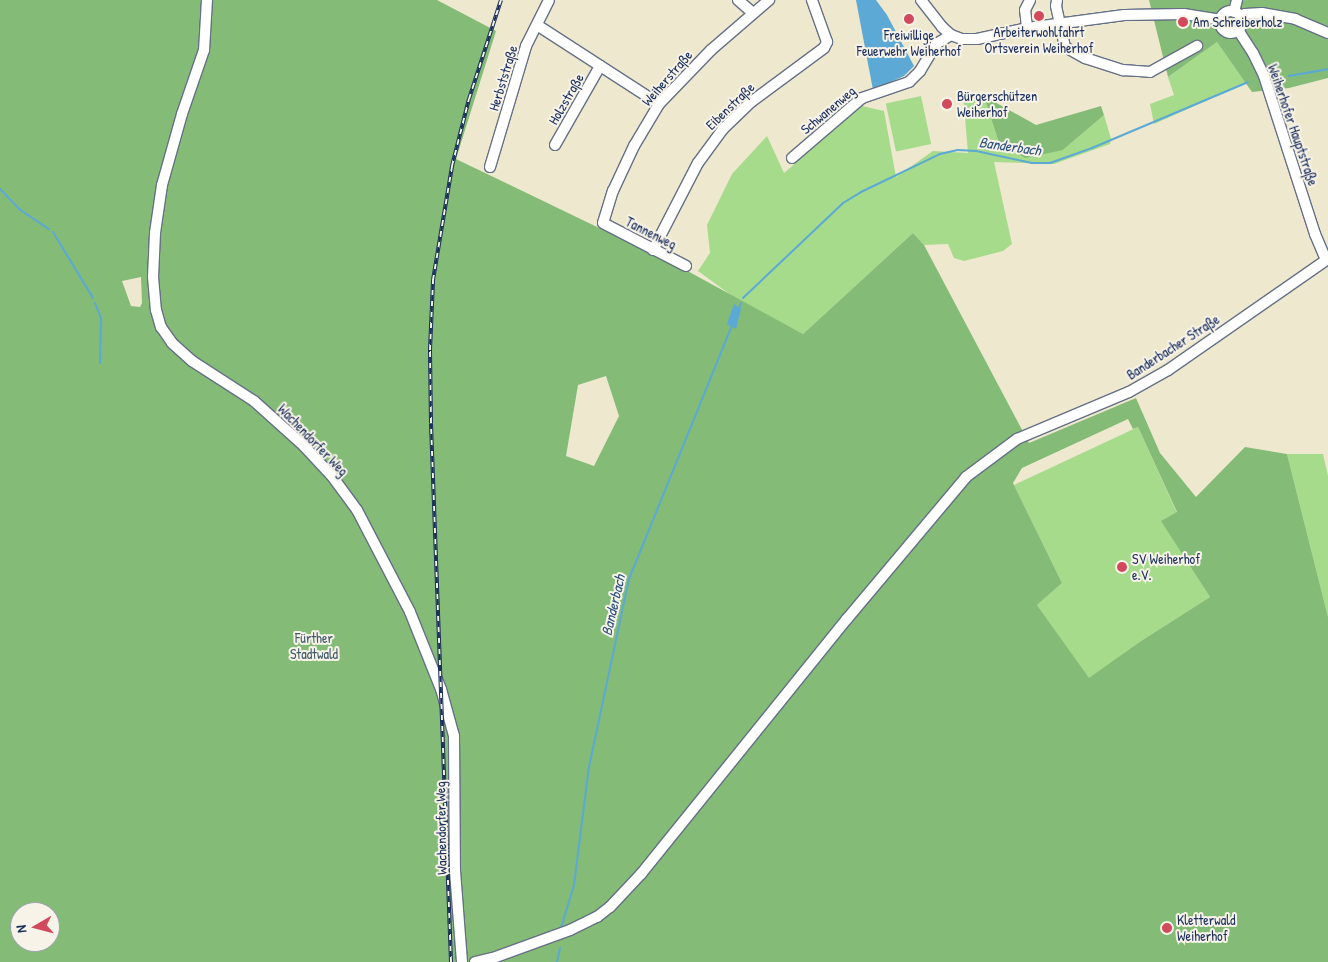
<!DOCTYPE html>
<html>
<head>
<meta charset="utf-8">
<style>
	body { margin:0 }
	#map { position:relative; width:1328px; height:962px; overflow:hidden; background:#eee8cf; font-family:"Patrick Hand",sans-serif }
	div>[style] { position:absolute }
	.green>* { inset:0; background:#a6db8b; transform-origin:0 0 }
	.forest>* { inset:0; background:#84bb77 }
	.water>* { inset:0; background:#5ba9d4 }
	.stream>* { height:2px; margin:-1px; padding:0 1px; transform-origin:1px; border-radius:1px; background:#5ba9d4 }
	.roads { filter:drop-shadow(1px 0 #657086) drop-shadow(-1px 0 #657086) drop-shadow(0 1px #657086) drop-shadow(0 -1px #657086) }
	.minor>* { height:10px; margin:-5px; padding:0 5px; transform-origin:5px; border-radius:5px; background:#fff }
	.minor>.ring { margin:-5px; padding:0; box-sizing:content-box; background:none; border:10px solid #fff; border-radius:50% }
	.rail>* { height:4px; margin-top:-2px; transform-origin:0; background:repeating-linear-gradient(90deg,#f7f3e8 0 5.5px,#1b2f5e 0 11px); box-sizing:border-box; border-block:1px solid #1b2f5e }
	.dots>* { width:14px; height:14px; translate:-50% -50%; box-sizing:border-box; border:2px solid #f7f3e8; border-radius:50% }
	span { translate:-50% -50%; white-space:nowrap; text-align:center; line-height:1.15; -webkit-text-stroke:4px #f7f3e8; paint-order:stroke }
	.poi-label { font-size:14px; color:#1b2f5e }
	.left { translate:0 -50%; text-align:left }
	.street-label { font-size:14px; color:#1b2f5e }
	.park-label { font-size:14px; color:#3e5a69 }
	.water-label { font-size:15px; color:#2e5481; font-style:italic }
	.north { position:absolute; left:10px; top:902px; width:50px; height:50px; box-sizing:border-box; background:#f7f3e8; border:1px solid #9fa5b1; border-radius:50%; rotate:262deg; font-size:14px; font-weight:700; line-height:20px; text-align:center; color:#1b2f5e }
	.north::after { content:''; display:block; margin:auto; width:18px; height:22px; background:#d1495b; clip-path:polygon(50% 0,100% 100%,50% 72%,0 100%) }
</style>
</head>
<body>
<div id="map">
	<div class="green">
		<i style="clip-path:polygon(1217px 42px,1246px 83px,1154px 124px,1150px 104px,1174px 95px,1168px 77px)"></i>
		<i style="clip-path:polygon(963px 94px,984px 96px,998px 140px,1063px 150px,1104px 115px,1111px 139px,1110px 144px,1054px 164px,994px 162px,1012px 244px,1003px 251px,964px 261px,954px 258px,948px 244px,924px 245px,913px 233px,803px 334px,739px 301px,698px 271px,710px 253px,707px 225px,732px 174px,767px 136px,784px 173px,862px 106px,884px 111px,896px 177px,933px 151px,968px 153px)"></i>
		<i style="left:921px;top:96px;width:49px;height:36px;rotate:78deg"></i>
		<i style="clip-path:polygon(1138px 427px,1177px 513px,1162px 521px,1210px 597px,1141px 641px,1089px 679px,1037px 605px,1062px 583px,1014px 485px)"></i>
		<i style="clip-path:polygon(1287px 454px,1323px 454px,1328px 476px,1328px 617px)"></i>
	</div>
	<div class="forest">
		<i style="clip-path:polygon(evenodd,0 0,437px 0,496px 31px,456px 159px,682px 268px,803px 334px,913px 233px,924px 245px,1029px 443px,1136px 398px,1160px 453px,1196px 497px,1245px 447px,1287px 454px,1328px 617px,1328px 962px,0 962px,0 0,141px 277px,142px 303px,140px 307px,131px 306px,122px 281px,141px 277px,0 0,606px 376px,619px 416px,594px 466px,566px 456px,578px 385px,606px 376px,0 0,1128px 419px,1133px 429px,1138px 427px,1177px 512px,1161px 521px,1210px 597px,1141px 641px,1089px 678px,1037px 605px,1062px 583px,1013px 483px,1022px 468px,1128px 419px,0 0,20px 912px,50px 912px,50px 942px,20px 942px,20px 912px)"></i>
		<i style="clip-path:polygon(1149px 0,1328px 0,1328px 78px,1289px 88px,1252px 92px,1217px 42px,1168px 77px)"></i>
		<i style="clip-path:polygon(984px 96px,1036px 125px,1101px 106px,1104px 115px,1063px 150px,1025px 158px,998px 140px)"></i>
	</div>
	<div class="water">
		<i style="clip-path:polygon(856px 0,876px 0,887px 15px,914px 66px,904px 76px,873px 90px)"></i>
		<i style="clip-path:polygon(734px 304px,741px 309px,736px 329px,727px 324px)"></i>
	</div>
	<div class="stream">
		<i style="left:1289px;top:76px;width:40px;rotate:-10deg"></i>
		<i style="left:0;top:189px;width:28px;rotate:46deg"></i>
		<i style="left:19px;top:209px;width:36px;rotate:34deg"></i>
		<i style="left:53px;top:232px;width:77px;rotate:58.8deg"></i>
		<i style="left:743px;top:298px;width:138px;rotate:-43.5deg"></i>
		<i style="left:843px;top:203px;width:21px;rotate:-31deg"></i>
		<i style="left:861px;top:192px;width:88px;rotate:-25.7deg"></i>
		<i style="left:940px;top:154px;width:18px;rotate:-13deg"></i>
		<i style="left:958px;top:150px;width:18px;rotate:3deg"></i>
		<i style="left:976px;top:151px;width:57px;rotate:12.1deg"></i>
		<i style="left:1032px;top:163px;width:18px"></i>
		<i style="left:1050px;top:163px;width:45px;rotate:-19.7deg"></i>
		<i style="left:1092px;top:148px;width:169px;rotate:-22.9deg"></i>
		<i style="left:95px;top:303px;width:16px;rotate:68deg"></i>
		<i style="left:101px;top:318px;width:45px;rotate:91.3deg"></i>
		<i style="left:739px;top:309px;width:6px;rotate:-72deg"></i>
		<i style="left:561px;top:928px;width:45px;rotate:-73.2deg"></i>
		<i style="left:574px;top:885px;width:119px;rotate:-82.8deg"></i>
		<i style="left:589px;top:767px;width:192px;rotate:-78deg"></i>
		<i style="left:629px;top:579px;width:274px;rotate:-67.9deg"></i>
		<i style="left:557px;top:962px;width:14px;rotate:-78deg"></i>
	</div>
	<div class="roads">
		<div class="minor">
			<i style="left:207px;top:0;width:50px;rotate:93.4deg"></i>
			<i style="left:204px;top:50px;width:68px;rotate:109deg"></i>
			<i style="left:182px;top:114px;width:74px;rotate:105.7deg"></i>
			<i style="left:162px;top:185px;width:49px;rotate:98.3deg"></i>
			<i style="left:155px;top:233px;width:44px;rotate:92.6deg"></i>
			<i style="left:153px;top:277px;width:33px;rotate:85deg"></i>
			<i style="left:156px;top:310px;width:18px;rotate:74deg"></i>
			<i style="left:161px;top:327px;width:19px;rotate:55deg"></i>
			<i style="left:172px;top:343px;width:27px;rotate:42deg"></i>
			<i style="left:192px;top:361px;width:74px;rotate:32.8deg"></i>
			<i style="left:254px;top:401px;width:67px;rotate:42deg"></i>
			<i style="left:304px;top:446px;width:41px;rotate:47deg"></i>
			<i style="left:332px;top:476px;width:42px;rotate:53.7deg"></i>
			<i style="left:357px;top:510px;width:115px;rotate:62.5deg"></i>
			<i style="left:410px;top:612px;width:83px;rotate:68.1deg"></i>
			<i style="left:441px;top:689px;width:49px;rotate:74.5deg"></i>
			<i style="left:454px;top:736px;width:135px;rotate:89.6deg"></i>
			<i style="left:455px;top:871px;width:91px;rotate:85.6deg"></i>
			<i style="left:738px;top:0;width:20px;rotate:41deg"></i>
			<i style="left:921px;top:0;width:34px;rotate:52deg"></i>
			<i style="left:942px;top:27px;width:12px;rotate:42deg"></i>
			<i style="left:951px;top:35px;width:12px;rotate:20deg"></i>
			<i style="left:962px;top:39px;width:15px"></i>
			<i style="left:977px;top:39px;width:51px;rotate:-12.4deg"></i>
			<i style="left:1027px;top:28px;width:98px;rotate:-7.6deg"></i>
			<i style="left:1124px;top:15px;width:60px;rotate:-1deg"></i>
			<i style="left:1184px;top:14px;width:36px;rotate:9deg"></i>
			<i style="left:1057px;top:0;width:6px;rotate:99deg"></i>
			<i style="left:1056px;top:6px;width:42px;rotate:77.6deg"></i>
			<i style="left:1065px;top:47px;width:23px;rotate:29deg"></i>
			<i style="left:1085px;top:58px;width:40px;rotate:18deg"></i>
			<i style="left:1123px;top:70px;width:27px;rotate:4deg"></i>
			<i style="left:1150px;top:72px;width:54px;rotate:-29deg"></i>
			<i class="ring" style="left:1220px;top:11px;width:12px;height:12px"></i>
			<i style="left:1234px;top:12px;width:12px;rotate:-76deg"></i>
			<i style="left:1240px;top:16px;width:5px;rotate:-22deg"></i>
			<i style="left:1245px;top:14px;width:17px;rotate:-3deg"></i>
			<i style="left:1262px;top:13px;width:34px;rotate:10deg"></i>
			<i style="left:1295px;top:19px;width:36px;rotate:23deg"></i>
			<i style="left:537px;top:25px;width:145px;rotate:32.9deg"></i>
			<i style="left:1027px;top:28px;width:18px;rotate:-96deg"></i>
			<i style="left:1025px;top:10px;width:11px;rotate:-63deg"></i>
			<i style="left:1238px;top:30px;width:27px;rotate:57deg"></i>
			<i style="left:1253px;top:53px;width:25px;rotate:64deg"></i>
			<i style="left:1264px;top:76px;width:166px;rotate:72.1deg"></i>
			<i style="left:1315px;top:234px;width:28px;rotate:67deg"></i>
			<i style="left:555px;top:145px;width:91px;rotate:-60.3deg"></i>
			<i style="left:792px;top:158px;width:92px;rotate:-40.6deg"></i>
			<i style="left:862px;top:98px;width:50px;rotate:-18.8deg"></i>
			<i style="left:909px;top:82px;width:16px;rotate:-45deg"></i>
			<i style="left:920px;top:71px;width:31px;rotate:-59deg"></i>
			<i style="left:936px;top:44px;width:17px;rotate:-31deg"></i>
			<i style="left:490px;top:167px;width:126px;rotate:-73.4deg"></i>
			<i style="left:526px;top:46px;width:51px;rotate:-63.4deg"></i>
			<i style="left:653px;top:250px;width:98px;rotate:-62.7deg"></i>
			<i style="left:698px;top:163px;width:42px;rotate:-53.7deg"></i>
			<i style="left:723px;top:129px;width:39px;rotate:-44deg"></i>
			<i style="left:751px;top:102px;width:91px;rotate:-36.5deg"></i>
			<i style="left:824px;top:48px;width:7px;rotate:-63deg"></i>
			<i style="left:827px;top:42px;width:45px;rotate:-109.7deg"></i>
			<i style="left:686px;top:266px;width:93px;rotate:-152.6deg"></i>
			<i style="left:603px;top:223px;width:34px;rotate:-73deg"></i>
			<i style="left:613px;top:191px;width:50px;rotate:-65deg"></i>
			<i style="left:634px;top:146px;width:49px;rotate:-59.2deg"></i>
			<i style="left:659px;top:104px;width:75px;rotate:-46.1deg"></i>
			<i style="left:711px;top:50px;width:77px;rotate:-40.8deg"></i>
			<i style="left:475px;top:962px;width:18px;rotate:-13deg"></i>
			<i style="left:493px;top:958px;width:82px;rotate:-20deg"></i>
			<i style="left:570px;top:930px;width:30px;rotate:-26deg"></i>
			<i style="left:597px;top:917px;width:16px;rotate:-38deg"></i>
			<i style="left:610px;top:907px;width:45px;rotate:-46.8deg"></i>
			<i style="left:641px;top:874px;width:328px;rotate:-51.1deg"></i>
			<i style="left:847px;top:619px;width:185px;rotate:-50deg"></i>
			<i style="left:966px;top:477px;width:64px;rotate:-36.7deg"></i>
			<i style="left:1017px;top:439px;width:121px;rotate:-22.8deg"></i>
			<i style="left:1129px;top:392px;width:45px;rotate:-29.4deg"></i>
			<i style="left:1168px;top:370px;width:195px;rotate:-34.8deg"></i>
		</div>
	</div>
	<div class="rail">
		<i style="left:451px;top:962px;width:539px;rotate:-92.13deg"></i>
		<i style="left:431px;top:423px;width:73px;rotate:-90.8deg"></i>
		<i style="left:430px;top:350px;width:70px;rotate:-87.5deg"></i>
		<i style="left:433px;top:280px;width:116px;rotate:-80.5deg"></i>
		<i style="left:452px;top:166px;width:69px;rotate:-75.8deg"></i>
		<i style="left:469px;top:99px;width:104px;rotate:-72.1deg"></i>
	</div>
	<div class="dots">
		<i style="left:1039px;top:16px;background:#d1495b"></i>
		<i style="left:909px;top:19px;background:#d1495b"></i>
		<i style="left:1183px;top:22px;background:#d1495b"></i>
		<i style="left:947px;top:104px;background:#d1495b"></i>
		<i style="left:1122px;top:567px;background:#d1495b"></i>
		<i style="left:1167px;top:928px;background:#d1495b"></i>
	</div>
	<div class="poi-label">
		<span class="left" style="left:1193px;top:22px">Am Schreiberholz</span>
		<span style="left:1039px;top:40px">Arbeiterwohlfahrt<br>Ortsverein Weiherhof</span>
		<span style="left:909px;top:43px">Freiwillige<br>Feuerwehr Weiherhof</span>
		<span class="left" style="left:957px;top:104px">Bürgerschützen<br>Weiherhof</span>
		<span class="left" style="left:1132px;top:567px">SV Weiherhof<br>e.V.</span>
		<span class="left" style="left:1177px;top:928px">Kletterwald<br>Weiherhof</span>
	</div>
	<div class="street-label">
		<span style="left:503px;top:78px;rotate:-73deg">Herbststraße</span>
		<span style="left:667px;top:78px;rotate:-49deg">Weiherstraße</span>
		<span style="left:566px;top:99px;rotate:-60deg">Holzstraße</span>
		<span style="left:730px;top:106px;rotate:-44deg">Eibenstraße</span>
		<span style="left:828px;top:110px;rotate:-40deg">Schwanenweg</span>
		<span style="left:1293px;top:125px;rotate:71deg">Weiherhofer Hauptstraße</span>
		<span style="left:651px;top:233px;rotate:27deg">Tannenweg</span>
		<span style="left:1173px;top:347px;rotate:-33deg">Banderbacher Straße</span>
		<span style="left:313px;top:440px;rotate:46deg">Wachendorfer Weg</span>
		<span style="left:441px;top:828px;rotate:-91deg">Wachendorfer Weg</span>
	</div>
	<div class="park-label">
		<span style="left:314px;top:646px">Fürther<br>Stadtwald</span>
	</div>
	<div class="water-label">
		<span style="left:1010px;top:146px;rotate:8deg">Banderbach</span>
		<span style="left:613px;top:605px;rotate:-77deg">Banderbach</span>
	</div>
	<div class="north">N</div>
</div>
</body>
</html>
